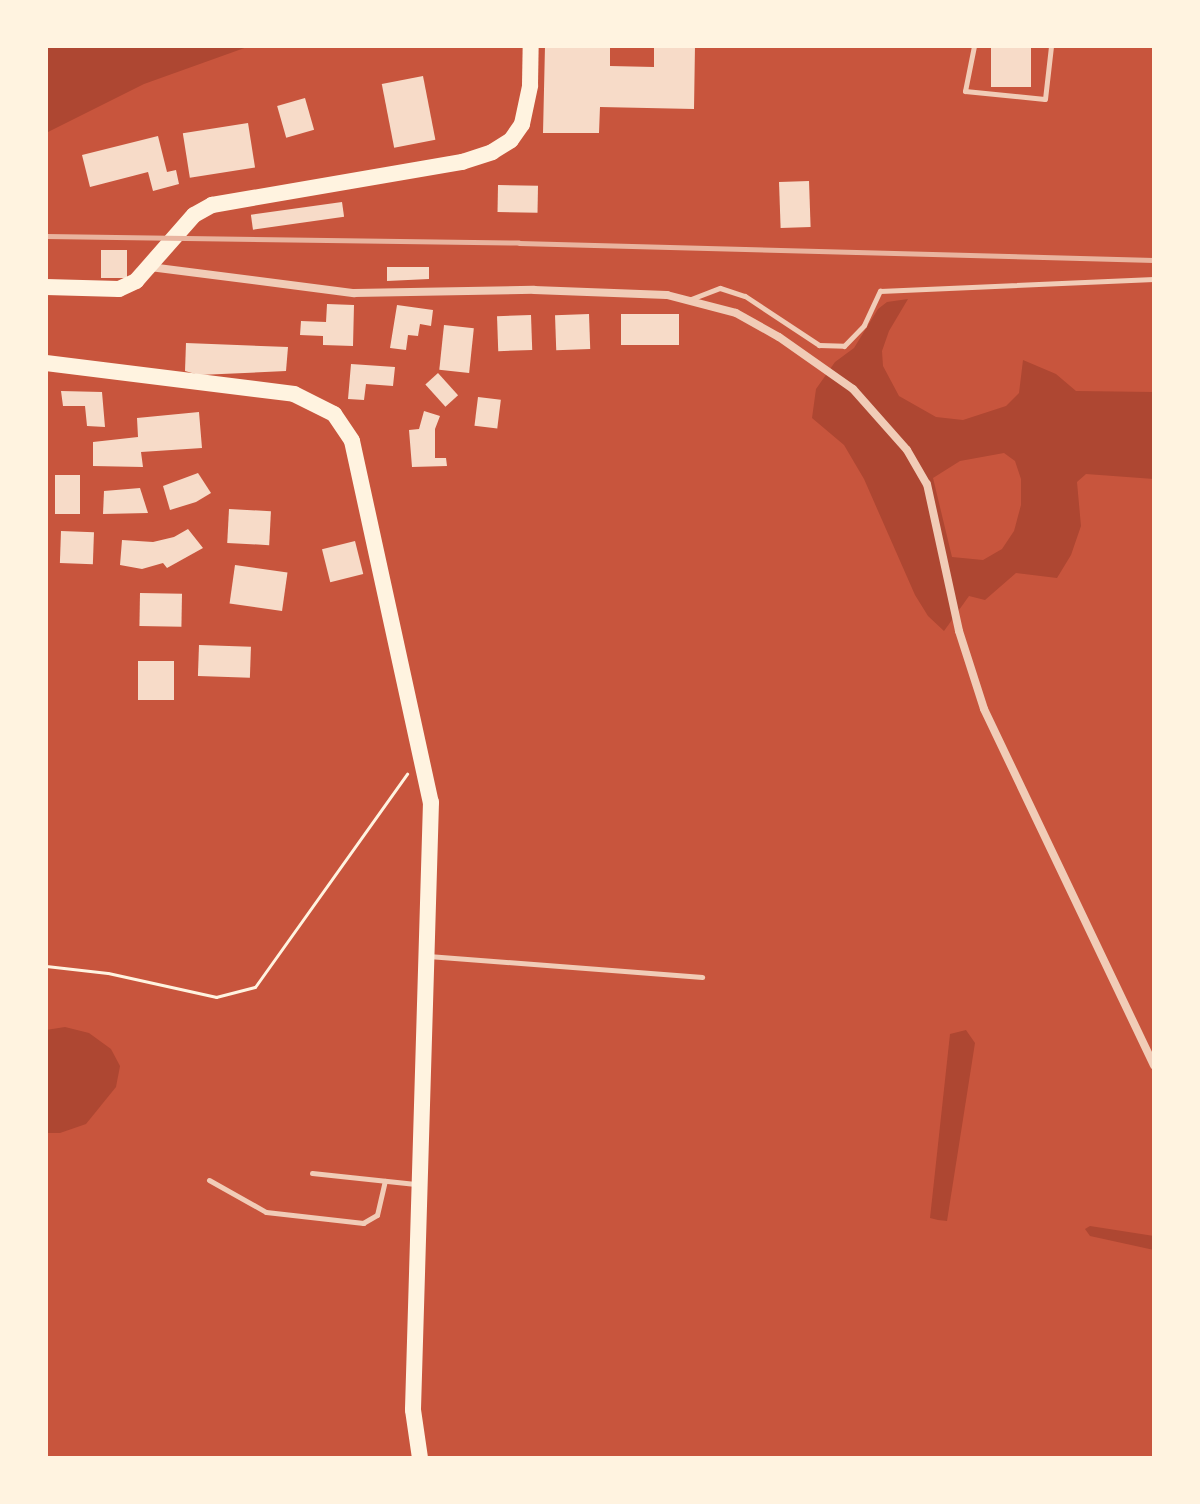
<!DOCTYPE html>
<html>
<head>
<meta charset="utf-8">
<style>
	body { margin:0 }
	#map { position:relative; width:1200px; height:1504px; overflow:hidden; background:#c8553d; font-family:"Noto Sans",sans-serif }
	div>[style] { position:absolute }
	.green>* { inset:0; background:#ae4732 }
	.building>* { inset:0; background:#f7dbc8; transform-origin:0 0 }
	.path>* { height:3px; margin:-1.5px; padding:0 1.5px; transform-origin:1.5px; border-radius:1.5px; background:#fff3e0 }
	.service>* { height:5px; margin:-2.5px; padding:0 2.5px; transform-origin:2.5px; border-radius:2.5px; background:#f1ccb7 }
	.minor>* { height:8px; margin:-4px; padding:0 4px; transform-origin:4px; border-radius:4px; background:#f1ccb7 }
	.primary>* { height:16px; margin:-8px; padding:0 8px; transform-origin:8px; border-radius:8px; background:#fff3e0 }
	.rail>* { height:5px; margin:-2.5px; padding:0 2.5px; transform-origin:2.5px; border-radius:2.5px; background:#e9b49f }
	span { translate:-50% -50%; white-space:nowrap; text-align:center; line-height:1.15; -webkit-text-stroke:6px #fff3e0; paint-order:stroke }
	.frame { position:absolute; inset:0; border:48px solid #fff3e0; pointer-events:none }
</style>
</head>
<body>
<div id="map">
	<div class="green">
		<i style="clip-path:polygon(46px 46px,250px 46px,144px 84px,46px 133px)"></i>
		<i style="clip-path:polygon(evenodd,908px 299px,889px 331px,882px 351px,883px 366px,899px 396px,936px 417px,963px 420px,1006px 406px,1019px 393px,1023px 360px,1056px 374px,1076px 391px,1154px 392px,1154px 479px,1086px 474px,1077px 482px,1081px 526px,1071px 555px,1057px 578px,1016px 573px,985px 600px,969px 596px,944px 631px,928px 616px,915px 595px,864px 479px,844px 445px,812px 418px,816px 389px,835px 362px,854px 348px,878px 309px,887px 302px,908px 299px,1004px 453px,1015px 461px,1021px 479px,1021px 505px,1014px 531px,1002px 549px,983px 560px,952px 557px,933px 478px,960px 461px,1004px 453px)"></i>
		<i style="clip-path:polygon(65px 1027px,89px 1033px,111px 1049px,120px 1066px,116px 1087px,86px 1124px,60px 1133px,46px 1133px,46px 1030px)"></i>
		<i style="clip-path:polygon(966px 1030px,975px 1043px,947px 1221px,938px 1220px,930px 1218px,950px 1034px)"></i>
		<i style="clip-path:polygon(1090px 1226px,1154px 1236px,1154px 1250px,1090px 1236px,1085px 1229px)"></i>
	</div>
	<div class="building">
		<i style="clip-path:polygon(545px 46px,610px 47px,610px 66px,654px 67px,654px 46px,695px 46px,694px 109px,600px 107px,599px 133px,543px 133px)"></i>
		<i style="left:991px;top:46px;width:40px;height:41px"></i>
		<i style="left:423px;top:76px;width:65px;height:42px;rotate:79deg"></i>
		<i style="left:305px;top:98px;width:33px;height:29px;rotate:74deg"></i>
		<i style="left:248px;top:123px;width:45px;height:66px;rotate:81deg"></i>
		<i style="clip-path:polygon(158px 136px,167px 172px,176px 170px,179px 184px,153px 191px,148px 172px,90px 187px,82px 155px)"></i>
		<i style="left:809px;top:181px;width:46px;height:30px;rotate:88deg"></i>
		<i style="left:498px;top:185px;width:40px;height:27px;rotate:1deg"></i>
		<i style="left:342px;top:202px;width:15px;height:92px;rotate:82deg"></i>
		<i style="left:101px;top:250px;width:26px;height:28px"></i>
		<i style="clip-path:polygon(387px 267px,429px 267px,429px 279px,387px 281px)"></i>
		<i style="clip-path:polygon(327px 304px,354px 305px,353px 346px,323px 345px,323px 336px,300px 335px,301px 321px,326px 322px)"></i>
		<i style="clip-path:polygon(397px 305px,433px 310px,431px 326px,420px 324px,418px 336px,408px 335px,406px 350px,390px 348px)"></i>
		<i style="left:589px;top:314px;width:35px;height:34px;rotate:88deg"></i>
		<i style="left:621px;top:314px;width:58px;height:31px"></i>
		<i style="left:531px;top:315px;width:35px;height:34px;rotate:88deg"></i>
		<i style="left:444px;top:325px;width:30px;height:45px;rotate:6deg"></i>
		<i style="clip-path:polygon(186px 343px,288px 347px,286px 371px,199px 375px,185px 371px)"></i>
		<i style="clip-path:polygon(351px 364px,395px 367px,393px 386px,366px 384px,364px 400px,348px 399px)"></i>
		<i style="left:438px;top:373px;width:30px;height:17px;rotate:48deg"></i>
		<i style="clip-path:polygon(61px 391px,102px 392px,105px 427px,87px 426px,85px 406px,63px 406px)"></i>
		<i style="left:478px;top:397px;width:23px;height:29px;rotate:7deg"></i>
		<i style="clip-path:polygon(424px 411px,440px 416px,435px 429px,435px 458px,446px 458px,447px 466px,412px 467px,409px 430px,419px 429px)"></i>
		<i style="clip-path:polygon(199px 412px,202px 448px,141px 452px,143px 467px,93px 466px,93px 442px,138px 437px,137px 418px)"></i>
		<i style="clip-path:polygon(198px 473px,211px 493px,196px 502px,170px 510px,163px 486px)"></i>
		<i style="left:55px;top:475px;width:25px;height:39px"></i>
		<i style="clip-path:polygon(140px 488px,148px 513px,103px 514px,104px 491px)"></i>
		<i style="left:229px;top:509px;width:42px;height:34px;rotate:3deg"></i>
		<i style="clip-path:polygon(188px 529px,203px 548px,167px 568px,163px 563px,142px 569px,120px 565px,122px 540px,153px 542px,174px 537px)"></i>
		<i style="left:61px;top:531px;width:33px;height:32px;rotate:2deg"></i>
		<i style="left:355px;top:541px;width:34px;height:34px;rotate:76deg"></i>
		<i style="left:235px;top:565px;width:53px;height:39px;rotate:8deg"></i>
		<i style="left:140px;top:593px;width:42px;height:33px;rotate:1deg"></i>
		<i style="left:199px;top:645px;width:52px;height:31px;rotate:2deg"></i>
		<i style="left:138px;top:661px;width:36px;height:39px"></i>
	</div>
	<div class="path">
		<i style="left:46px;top:966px;width:62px;rotate:6.4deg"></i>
		<i style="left:108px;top:973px;width:111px;rotate:12.5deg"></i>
		<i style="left:216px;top:997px;width:40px;rotate:-14.4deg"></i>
		<i style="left:255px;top:987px;width:262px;rotate:-54.5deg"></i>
	</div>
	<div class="service">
		<i style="left:974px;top:46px;width:46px;rotate:101.3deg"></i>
		<i style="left:965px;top:91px;width:80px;rotate:5.7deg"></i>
		<i style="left:1045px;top:99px;width:53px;rotate:-83.5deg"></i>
		<i style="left:691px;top:299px;width:31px;rotate:-21deg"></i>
		<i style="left:720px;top:288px;width:26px;rotate:18deg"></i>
		<i style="left:745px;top:296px;width:89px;rotate:33.5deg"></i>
		<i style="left:819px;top:345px;width:25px;rotate:2deg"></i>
		<i style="left:844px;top:346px;width:29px;rotate:-46deg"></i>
		<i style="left:864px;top:325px;width:38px;rotate:-65deg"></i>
		<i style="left:880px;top:291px;width:274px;rotate:-2.5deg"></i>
		<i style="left:428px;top:956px;width:275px;rotate:4.4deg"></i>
		<i style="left:312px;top:1173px;width:104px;rotate:6.1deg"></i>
		<i style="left:209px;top:1180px;width:65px;rotate:29.3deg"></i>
		<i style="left:266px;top:1212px;width:98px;rotate:6.5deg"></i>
		<i style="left:363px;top:1223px;width:16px;rotate:-30deg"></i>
		<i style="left:377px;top:1215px;width:35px;rotate:-77deg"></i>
	</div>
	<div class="minor">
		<i style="left:150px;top:267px;width:206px;rotate:7.3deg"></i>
		<i style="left:354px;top:293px;width:180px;rotate:-1deg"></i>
		<i style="left:534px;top:290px;width:133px;rotate:2.2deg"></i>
		<i style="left:667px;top:295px;width:71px;rotate:14.6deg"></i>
		<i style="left:736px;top:313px;width:49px;rotate:29.2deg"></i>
		<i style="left:779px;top:337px;width:90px;rotate:35.1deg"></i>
		<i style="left:853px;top:389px;width:81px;rotate:48.5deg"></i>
		<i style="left:907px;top:450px;width:39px;rotate:60deg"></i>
		<i style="left:927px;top:484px;width:150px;rotate:77.7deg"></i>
		<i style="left:959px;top:631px;width:82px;rotate:72.2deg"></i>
		<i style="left:984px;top:709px;width:395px;rotate:64.5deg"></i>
	</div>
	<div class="primary">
		<i style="left:46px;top:287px;width:73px;rotate:1.6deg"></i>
		<i style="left:119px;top:289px;width:19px;rotate:-25deg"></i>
		<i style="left:136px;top:281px;width:88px;rotate:-48.7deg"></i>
		<i style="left:194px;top:215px;width:21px;rotate:-29deg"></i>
		<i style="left:212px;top:205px;width:254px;rotate:-9.8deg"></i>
		<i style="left:462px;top:162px;width:32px;rotate:-18deg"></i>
		<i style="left:492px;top:152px;width:22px;rotate:-32deg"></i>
		<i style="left:511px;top:140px;width:19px;rotate:-55deg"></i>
		<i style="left:522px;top:124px;width:40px;rotate:-78deg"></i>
		<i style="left:530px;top:85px;width:39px;rotate:-89deg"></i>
		<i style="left:46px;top:363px;width:250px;rotate:7.1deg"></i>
		<i style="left:294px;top:394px;width:45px;rotate:26.6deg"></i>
		<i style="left:334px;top:414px;width:32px;rotate:56deg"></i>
		<i style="left:352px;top:441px;width:370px;rotate:77.7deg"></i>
		<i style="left:431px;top:802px;width:608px;rotate:91.7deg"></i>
		<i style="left:413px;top:1410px;width:49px;rotate:81.7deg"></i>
	</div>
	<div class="rail">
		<i style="left:46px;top:236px;width:473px;rotate:0.8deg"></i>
		<i style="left:519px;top:243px;width:635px;rotate:1.53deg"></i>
	</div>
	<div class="frame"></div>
</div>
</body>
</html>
